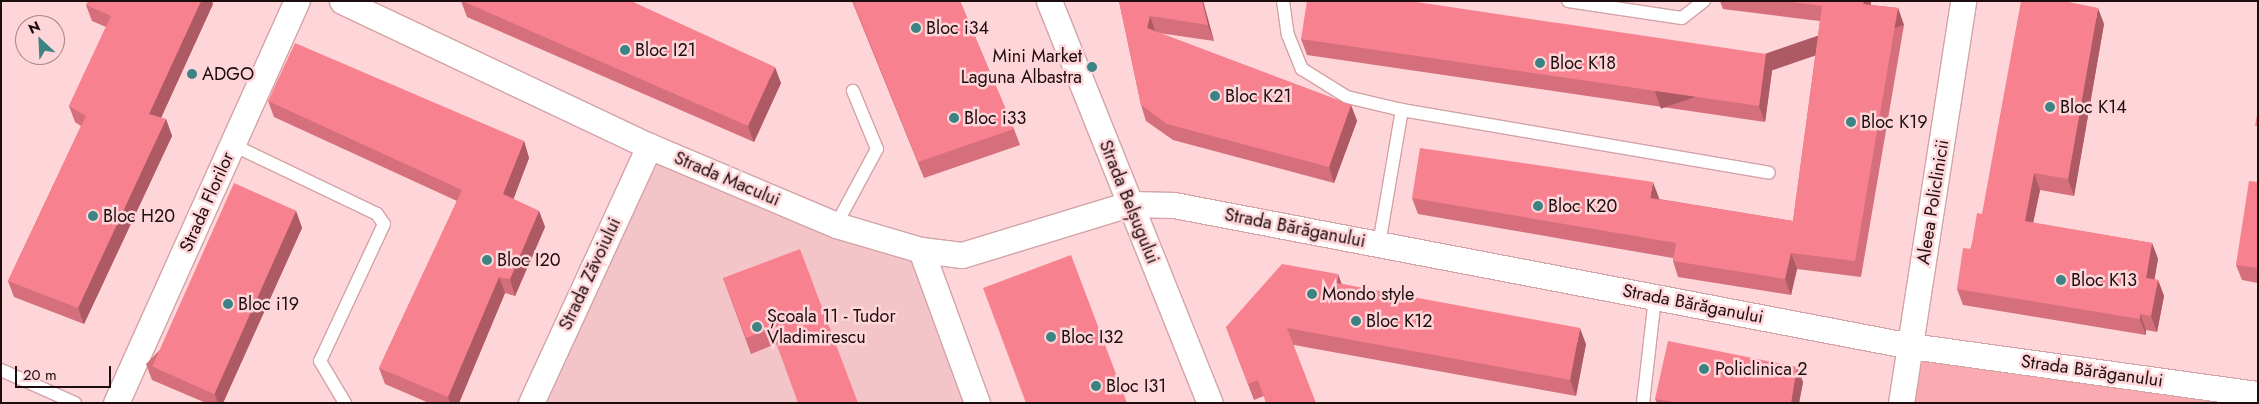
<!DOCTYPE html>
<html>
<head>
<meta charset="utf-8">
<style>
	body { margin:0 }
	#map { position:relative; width:2259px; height:404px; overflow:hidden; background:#fed5d8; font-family:Jost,sans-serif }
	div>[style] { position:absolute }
	.built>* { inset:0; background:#f4c5c8 }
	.green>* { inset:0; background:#fcaab1 }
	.roads { filter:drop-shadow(1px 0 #d3a3a6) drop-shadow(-1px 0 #d3a3a6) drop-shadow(0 1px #d3a3a6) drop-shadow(0 -1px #d3a3a6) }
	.lane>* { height:12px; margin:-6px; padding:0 6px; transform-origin:6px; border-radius:6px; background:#fff }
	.street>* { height:25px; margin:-12.5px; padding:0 12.5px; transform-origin:12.5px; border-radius:12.5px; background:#fff }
	.wall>* { inset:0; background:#d46f7b }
	.shaded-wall>* { inset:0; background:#ad5a64; transform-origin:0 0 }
	.building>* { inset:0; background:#f7818f; transform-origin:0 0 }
	.dots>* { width:14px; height:14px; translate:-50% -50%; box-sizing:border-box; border:2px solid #fed5d8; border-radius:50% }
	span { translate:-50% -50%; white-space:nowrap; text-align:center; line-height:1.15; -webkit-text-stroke:5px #fed5d8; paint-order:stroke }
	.poi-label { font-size:18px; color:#1e0d0f }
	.left { translate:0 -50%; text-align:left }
	.right { translate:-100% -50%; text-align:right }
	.street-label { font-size:18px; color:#1e0d0f }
	.frame { position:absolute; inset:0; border:2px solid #1e0d0f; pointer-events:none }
	.north { position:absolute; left:15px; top:15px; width:50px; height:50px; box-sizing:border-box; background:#fed5d8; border:1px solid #a48588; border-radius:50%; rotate:335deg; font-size:14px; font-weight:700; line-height:20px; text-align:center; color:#1e0d0f }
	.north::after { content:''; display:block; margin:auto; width:18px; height:22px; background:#3c8483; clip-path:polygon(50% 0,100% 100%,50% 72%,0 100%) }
	.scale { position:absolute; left:15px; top:366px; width:96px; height:22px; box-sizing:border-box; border:2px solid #1e0d0f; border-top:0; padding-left:6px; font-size:15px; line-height:18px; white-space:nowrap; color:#1e0d0f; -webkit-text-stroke:4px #fed5d8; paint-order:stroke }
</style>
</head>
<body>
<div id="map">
	<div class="built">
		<i style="clip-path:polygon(649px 146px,921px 250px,977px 403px,531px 403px)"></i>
	</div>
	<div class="green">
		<i style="clip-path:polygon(1911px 346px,2258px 403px,1901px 403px)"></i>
	</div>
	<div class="roads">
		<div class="lane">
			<i style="left:1283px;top:1px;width:34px;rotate:82deg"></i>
			<i style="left:1288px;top:35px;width:37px;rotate:68deg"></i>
			<i style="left:1302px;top:69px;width:53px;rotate:31.9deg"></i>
			<i style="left:1347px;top:97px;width:57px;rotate:13.3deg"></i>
			<i style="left:1568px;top:1px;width:115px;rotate:8.5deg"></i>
			<i style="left:1682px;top:18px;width:28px;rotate:-38deg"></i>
			<i style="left:233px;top:145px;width:160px;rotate:25.6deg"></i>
			<i style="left:377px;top:214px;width:12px;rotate:55deg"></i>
			<i style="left:384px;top:224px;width:151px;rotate:115deg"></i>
			<i style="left:320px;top:361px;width:49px;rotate:59.2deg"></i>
			<i style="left:836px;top:225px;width:86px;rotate:-61.7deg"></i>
			<i style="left:877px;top:149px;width:63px;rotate:-112.5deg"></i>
			<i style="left:1379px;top:244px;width:136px;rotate:-80.3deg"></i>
			<i style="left:1402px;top:110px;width:372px;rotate:9.7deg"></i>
			<i style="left:1px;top:370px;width:81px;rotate:24deg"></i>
			<i style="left:1643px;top:403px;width:107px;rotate:-83.5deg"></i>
		</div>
		<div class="street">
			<i style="left:342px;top:1px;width:340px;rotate:25.3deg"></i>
			<i style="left:649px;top:146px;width:203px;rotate:22.9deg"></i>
			<i style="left:836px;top:225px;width:89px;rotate:16.4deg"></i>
			<i style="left:921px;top:250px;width:41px;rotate:7deg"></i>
			<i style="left:962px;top:255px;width:175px;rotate:-17deg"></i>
			<i style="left:1129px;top:204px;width:45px;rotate:1.3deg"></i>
			<i style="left:1174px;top:205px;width:750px;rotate:10.83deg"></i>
			<i style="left:1911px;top:346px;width:350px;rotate:7.9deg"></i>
			<i style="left:1049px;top:1px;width:433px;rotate:68.2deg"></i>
			<i style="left:921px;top:250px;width:163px;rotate:69.9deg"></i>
			<i style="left:116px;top:403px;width:441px;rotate:-65.8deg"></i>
			<i style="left:531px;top:403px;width:283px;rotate:-65.3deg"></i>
			<i style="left:1901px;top:403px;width:407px;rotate:-81.2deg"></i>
		</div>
	</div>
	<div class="wall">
		<i style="clip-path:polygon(461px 1px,631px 1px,781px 83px,754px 142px,467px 17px)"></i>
		<i style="clip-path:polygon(852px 1px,960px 1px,1014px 129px,1020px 145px,924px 178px)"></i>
		<i style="clip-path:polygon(1119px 1px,1203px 1px,1214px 41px,1159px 33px,1351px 105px,1357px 121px,1334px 183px,1173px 140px,1146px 121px,1141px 105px)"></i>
		<i style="clip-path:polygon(1720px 1px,1871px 1px,1871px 5px,1898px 8px,1904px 25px,1861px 277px,1797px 269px,1791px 295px,1678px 277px,1673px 261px,1673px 258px,1418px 214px,1412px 198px,1659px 198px,1659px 199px,1793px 221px,1820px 21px,1723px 9px)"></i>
		<i style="clip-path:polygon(2071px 3px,2104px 24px,2074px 196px,2040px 190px,2033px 223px,2152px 243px,2158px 259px,2154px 279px,2158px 280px,2164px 296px,2157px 332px,2146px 330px,2146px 335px,1963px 305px,1957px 289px,1982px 214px)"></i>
		<i style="clip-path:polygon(213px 4px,161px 118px,166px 119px,172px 136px,84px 324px,14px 297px,8px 281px,81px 126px,75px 122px,69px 106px,106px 27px,92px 21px,86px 5px)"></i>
		<i style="clip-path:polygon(1301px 39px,1766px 54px,1772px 71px,1765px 122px,1307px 55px)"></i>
		<i style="clip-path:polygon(268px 101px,524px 141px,529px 158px,513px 199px,539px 211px,545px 227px,515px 296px,505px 293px,459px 403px,429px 403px,385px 384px,379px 368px,457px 201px,274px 117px)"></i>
		<i style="clip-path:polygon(2258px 182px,2258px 283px,2242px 280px,2236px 265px)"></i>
		<i style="clip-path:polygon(296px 211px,302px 228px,223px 403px,206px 403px,152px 380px,146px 364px)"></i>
		<i style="clip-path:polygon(723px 278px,858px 403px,776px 344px,751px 354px)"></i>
		<i style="clip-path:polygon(1342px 284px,1586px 344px,1576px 396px,1294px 345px,1264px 396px,1254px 400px,1226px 327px)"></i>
		<i style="clip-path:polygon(1797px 367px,1803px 382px,1799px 403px,1657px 403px,1655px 399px)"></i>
	</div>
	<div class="shaded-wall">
		<i style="clip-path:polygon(201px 1px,212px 1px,213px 4px,155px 131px,149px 114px)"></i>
		<i style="clip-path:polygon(1202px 1px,1203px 1px,1214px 41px,1208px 25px)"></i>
		<i style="clip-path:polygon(1864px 1px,1871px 1px,1869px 20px,1863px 4px)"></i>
		<i style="left:1898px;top:8px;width:18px;height:257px;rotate:71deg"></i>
		<i style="clip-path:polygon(2098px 8px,2104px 24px,2074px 196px,2068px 179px)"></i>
		<i style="clip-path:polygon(1150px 16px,1156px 33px,1147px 28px)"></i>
		<i style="clip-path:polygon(1766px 54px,1772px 71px,1765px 122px,1759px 106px)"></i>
		<i style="clip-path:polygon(775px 67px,781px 83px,754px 142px,748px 126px)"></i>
		<i style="clip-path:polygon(1351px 105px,1357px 121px,1334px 183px,1329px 167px)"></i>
		<i style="clip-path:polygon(166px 119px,172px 136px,84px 324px,78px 308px)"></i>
		<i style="clip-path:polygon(524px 141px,529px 158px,509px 211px,503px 194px)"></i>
		<i style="clip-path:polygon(2034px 173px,2040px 190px,2030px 238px,2025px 221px)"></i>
		<i style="clip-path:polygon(1653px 182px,1659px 198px,1656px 214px,1650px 198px)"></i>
		<i style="clip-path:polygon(296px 211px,302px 228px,223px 403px,218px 403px,214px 392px)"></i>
		<i style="clip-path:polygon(539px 211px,545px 227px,515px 296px,510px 279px)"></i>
		<i style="clip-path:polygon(2152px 243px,2158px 259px,2152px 294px,2146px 278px)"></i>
		<i style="clip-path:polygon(1791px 253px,1797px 269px,1791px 295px,1785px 279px)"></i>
		<i style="clip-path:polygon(1338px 274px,1344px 290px,1337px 283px)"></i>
		<i style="clip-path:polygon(499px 277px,505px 293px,459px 403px,450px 403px,448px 397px)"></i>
		<i style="clip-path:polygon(2158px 280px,2164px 296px,2157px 332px,2151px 316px)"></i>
		<i style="clip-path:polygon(2140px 314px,2146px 330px,2146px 335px,2140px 319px)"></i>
		<i style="clip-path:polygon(1580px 328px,1586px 344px,1576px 396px,1570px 380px)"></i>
		<i style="clip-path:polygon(1797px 367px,1803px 382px,1799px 403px,1791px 403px)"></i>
	</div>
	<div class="building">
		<i style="clip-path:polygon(88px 1px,201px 1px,149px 114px,166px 119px,78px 308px,8px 281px,86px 116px,69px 106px,111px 16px,86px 5px)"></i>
		<i style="clip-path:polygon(462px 1px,631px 1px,775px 67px,748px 126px)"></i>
		<i style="clip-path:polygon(853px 1px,960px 1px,1014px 129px,918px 162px)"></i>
		<i style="clip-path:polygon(1119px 1px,1202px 1px,1208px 25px,1150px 16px,1147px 28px,1351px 105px,1329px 167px,1167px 124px,1141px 105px)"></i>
		<i style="clip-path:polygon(1307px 1px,1410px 1px,1766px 54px,1759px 106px,1301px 39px)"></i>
		<i style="clip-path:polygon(1785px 1px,1864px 1px,1863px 4px,1898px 8px,1855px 261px,1791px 253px,1785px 279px,1673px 261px,1676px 243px,1412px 198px,1420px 148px,1653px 182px,1650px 198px,1793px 221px,1822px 6px)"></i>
		<i style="clip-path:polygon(2021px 1px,2064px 1px,2098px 8px,2068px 179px,2034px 173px,2025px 221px,2152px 243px,2146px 278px,2158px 280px,2151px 316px,2140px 314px,2140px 319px,1957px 289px,1963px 248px,1971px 249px,1977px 213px,1982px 214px)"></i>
		<i style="clip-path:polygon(295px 43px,524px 141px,503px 194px,539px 211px,510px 279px,499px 277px,448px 397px,379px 368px,462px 190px,268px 101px)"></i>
		<i style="clip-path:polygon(2258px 110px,2258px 126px,2255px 126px)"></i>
		<i style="clip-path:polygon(2249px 181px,2258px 182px,2258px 268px,2236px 265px)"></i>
		<i style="left:234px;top:183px;width:68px;height:201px;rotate:24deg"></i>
		<i style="clip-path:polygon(800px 249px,858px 403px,798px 403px,771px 329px,746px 338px,723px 278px)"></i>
		<i style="clip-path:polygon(1071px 255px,1127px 403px,1026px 403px,983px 288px)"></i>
		<i style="clip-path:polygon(1282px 264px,1338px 274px,1337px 283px,1580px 328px,1570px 380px,1287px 328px,1316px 403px,1266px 403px,1258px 380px,1248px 384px,1226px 327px)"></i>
		<i style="clip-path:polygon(1668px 341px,1797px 367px,1791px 403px,1678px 403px,1655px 399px)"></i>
	</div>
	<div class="dots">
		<i style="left:916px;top:28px;background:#3c8483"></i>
		<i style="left:625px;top:50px;background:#3c8483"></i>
		<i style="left:1540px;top:63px;background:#3c8483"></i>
		<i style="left:1092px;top:67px;background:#3c8483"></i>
		<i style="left:192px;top:74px;background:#3c8483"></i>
		<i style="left:1215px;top:96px;background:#3c8483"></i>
		<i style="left:2050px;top:107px;background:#3c8483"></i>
		<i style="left:954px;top:118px;background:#3c8483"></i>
		<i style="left:1851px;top:122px;background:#3c8483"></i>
		<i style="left:1538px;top:206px;background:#3c8483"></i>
		<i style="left:93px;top:216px;background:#3c8483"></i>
		<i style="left:487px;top:260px;background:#3c8483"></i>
		<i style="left:2061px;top:280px;background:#3c8483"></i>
		<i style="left:1312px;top:294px;background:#3c8483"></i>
		<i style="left:228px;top:304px;background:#3c8483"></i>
		<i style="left:1356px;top:321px;background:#3c8483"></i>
		<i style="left:757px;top:327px;background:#3c8483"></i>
		<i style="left:1051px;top:337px;background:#3c8483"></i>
		<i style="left:1704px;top:369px;background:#3c8483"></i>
		<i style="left:1096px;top:386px;background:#3c8483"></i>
	</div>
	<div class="poi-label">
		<span class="left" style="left:926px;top:28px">Bloc i34</span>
		<span class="left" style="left:635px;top:50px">Bloc I21</span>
		<span class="right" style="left:1082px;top:67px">Mini Market<br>Laguna Albastra</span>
		<span class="left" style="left:1550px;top:63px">Bloc K18</span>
		<span class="left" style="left:202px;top:74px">ADGO</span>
		<span class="left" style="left:1225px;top:96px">Bloc K21</span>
		<span class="left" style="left:2060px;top:107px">Bloc K14</span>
		<span class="left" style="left:964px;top:118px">Bloc i33</span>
		<span class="left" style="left:1861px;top:122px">Bloc K19</span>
		<span class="left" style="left:1548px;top:206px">Bloc K20</span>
		<span class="left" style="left:103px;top:216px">Bloc H20</span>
		<span class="left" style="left:497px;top:260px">Bloc I20</span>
		<span class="left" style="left:2071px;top:280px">Bloc K13</span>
		<span class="left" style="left:1322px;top:294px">Mondo style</span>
		<span class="left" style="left:238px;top:304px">Bloc i19</span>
		<span class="left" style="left:767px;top:327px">Școala 11 - Tudor<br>Vladimirescu</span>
		<span class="left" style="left:1366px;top:321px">Bloc K12</span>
		<span class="left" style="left:1061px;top:337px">Bloc I32</span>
		<span class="left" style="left:1715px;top:369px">Policlinica 2</span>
		<span class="left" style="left:1106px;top:386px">Bloc I31</span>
	</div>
	<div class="street-label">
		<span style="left:727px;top:179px;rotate:23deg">Strada Macului</span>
		<span style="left:207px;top:202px;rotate:-66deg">Strada Florilor</span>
		<span style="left:1129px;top:202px;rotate:68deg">Strada Belșugului</span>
		<span style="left:1933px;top:202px;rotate:-81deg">Aleea Policlinicii</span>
		<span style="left:1295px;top:228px;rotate:11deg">Strada Bărăganului</span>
		<span style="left:590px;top:274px;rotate:-65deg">Strada Zăvoiului</span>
		<span style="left:1693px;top:304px;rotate:11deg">Strada Bărăganului</span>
		<span style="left:2092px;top:371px;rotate:8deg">Strada Bărăganului</span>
	</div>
	<div class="frame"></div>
	<div class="north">N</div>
	<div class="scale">20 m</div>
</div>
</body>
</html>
